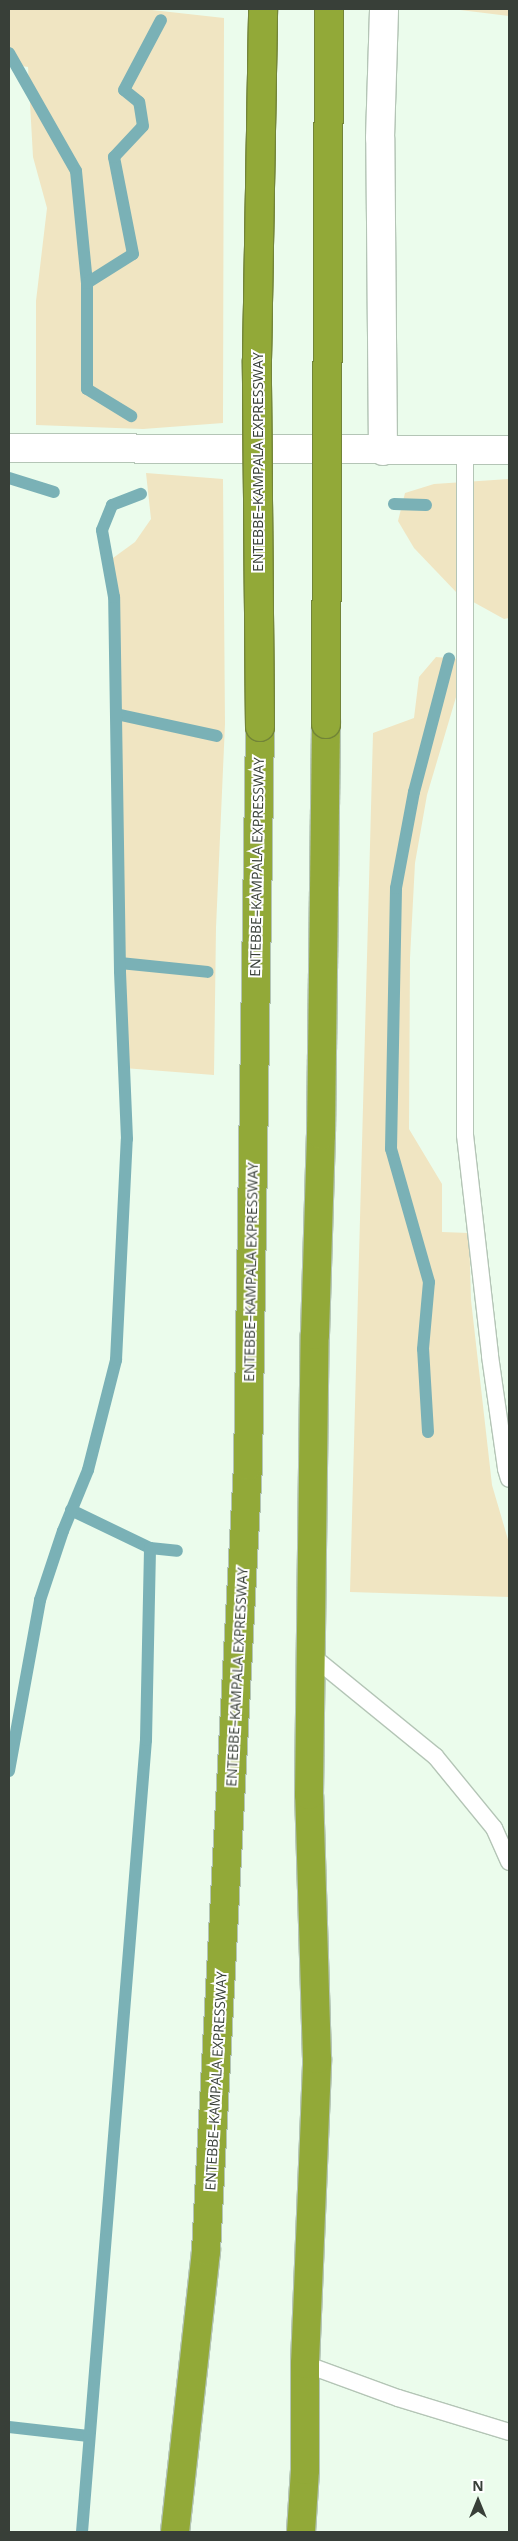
<!DOCTYPE html>
<html>
<head>
<meta charset="utf-8">
<style>
	body { margin:0 }
	#map { position:relative; width:518px; height:2541px; overflow:hidden; background:#ebfcec; font-family:"Open Sans",sans-serif }
	div>[style] { position:absolute }
	.green>* { inset:0; background:#f0e5c2 }
	.stream>* { height:12px; margin:-6px; padding:0 6px; transform-origin:6px; border-radius:6px; background:#7ab1b6 }
	.roads { filter:drop-shadow(1px 0 #b4c5b6) drop-shadow(-1px 0 #b4c5b6) drop-shadow(0 1px #b4c5b6) drop-shadow(0 -1px #b4c5b6) }
	.service>* { height:16px; margin:-8px; padding:0 8px; transform-origin:8px; border-radius:8px; background:#fff }
	.minor>* { height:28px; margin:-14px; padding:0 14px; transform-origin:14px; border-radius:14px; background:#fff }
	.motorway>* { height:28px; margin:-14px; padding:0 14px; transform-origin:14px; border-radius:14px; background:#92a938 }
	.bridges { filter:drop-shadow(1px 0 #728438) drop-shadow(-1px 0 #728438) drop-shadow(0 1px #728438) drop-shadow(0 -1px #728438) }
	.motorway-bridge>* { height:28px; margin:-14px; padding:0 14px; transform-origin:14px; border-radius:14px; background:#92a938 }
	span { translate:-50% -50%; white-space:nowrap; text-align:center; line-height:1.15; -webkit-text-stroke:4px #fff; paint-order:stroke }
	.street-label { font-size:14px; color:#383f38 }
	.frame { position:absolute; inset:0; border:10px solid #383f38; pointer-events:none }
	.north { position:absolute; left:453px; top:2476px; width:50px; height:50px; -webkit-text-stroke:4px #fff; paint-order:stroke; rotate:0deg; font-size:14px; font-weight:700; line-height:20px; text-align:center; color:#383f38 }
	.north::after { content:''; display:block; margin:auto; width:18px; height:22px; background:#383f38; clip-path:polygon(50% 0,100% 100%,50% 72%,0 100%) }
</style>
</head>
<body>
<div id="map">
	<div class="green">
		<i style="clip-path:polygon(9px 9px,143px 9px,224px 18px,223px 423px,143px 429px,36px 425px,36px 301px,47px 208px,33px 157px,28px 67px,9px 64px)"></i>
		<i style="clip-path:polygon(452px 9px,509px 9px,509px 16px)"></i>
		<i style="clip-path:polygon(146px 473px,223px 479px,225px 724px,216px 928px,214px 1075px,124px 1068px,113px 558px,135px 542px,151px 519px)"></i>
		<i style="clip-path:polygon(509px 479px,509px 618px,504px 619px,457px 593px,414px 548px,398px 521px,405px 493px,434px 484px)"></i>
		<i style="clip-path:polygon(436px 657px,459px 659px,462px 677px,427px 795px,415px 863px,410px 958px,409px 1129px,442px 1184px,442px 1232px,469px 1233px,471px 1300px,492px 1485px,509px 1543px,509px 1597px,350px 1592px,373px 733px,414px 718px,419px 677px)"></i>
	</div>
	<div class="stream">
		<i style="left:9px;top:53px;width:136px;rotate:60.4deg"></i>
		<i style="left:76px;top:171px;width:113px;rotate:84.4deg"></i>
		<i style="left:87px;top:283px;width:106px;rotate:90deg"></i>
		<i style="left:87px;top:389px;width:52px;rotate:31.5deg"></i>
		<i style="left:87px;top:283px;width:54px;rotate:-32.2deg"></i>
		<i style="left:133px;top:254px;width:99px;rotate:-101.1deg"></i>
		<i style="left:114px;top:157px;width:42px;rotate:-46.9deg"></i>
		<i style="left:143px;top:126px;width:24px;rotate:-99deg"></i>
		<i style="left:139px;top:102px;width:19px;rotate:-141deg"></i>
		<i style="left:124px;top:90px;width:79px;rotate:-62.1deg"></i>
		<i style="left:9px;top:478px;width:47px;rotate:17.3deg"></i>
		<i style="left:394px;top:504px;width:32px;rotate:2deg"></i>
		<i style="left:116px;top:714px;width:103px;rotate:12.3deg"></i>
		<i style="left:120px;top:963px;width:88px;rotate:5.8deg"></i>
		<i style="left:428px;top:1432px;width:83px;rotate:-93.4deg"></i>
		<i style="left:423px;top:1349px;width:67px;rotate:-84.9deg"></i>
		<i style="left:429px;top:1282px;width:138px;rotate:-105.9deg"></i>
		<i style="left:391px;top:1149px;width:261px;rotate:-88.9deg"></i>
		<i style="left:396px;top:888px;width:98px;rotate:-79.4deg"></i>
		<i style="left:414px;top:792px;width:138px;rotate:-75.3deg"></i>
		<i style="left:71px;top:1510px;width:88px;rotate:25.7deg"></i>
		<i style="left:150px;top:1548px;width:27px;rotate:6deg"></i>
		<i style="left:9px;top:1771px;width:174px;rotate:-79.7deg"></i>
		<i style="left:40px;top:1600px;width:73px;rotate:-71.6deg"></i>
		<i style="left:63px;top:1531px;width:66px;rotate:-67.7deg"></i>
		<i style="left:88px;top:1470px;width:114px;rotate:-75.7deg"></i>
		<i style="left:116px;top:1360px;width:221px;rotate:-87.2deg"></i>
		<i style="left:127px;top:1139px;width:168px;rotate:-92.4deg"></i>
		<i style="left:120px;top:971px;width:374px;rotate:-90.9deg"></i>
		<i style="left:114px;top:597px;width:68px;rotate:-100.2deg"></i>
		<i style="left:102px;top:530px;width:27px;rotate:-68deg"></i>
		<i style="left:112px;top:505px;width:31px;rotate:-21deg"></i>
		<i style="left:9px;top:2427px;width:80px;rotate:6.5deg"></i>
		<i style="left:82px;top:2532px;width:795px;rotate:-85.38deg"></i>
		<i style="left:146px;top:1740px;width:192px;rotate:-88.8deg"></i>
	</div>
	<div class="roads">
		<div class="service">
			<i style="left:465px;top:450px;width:685px;rotate:90deg"></i>
			<i style="left:465px;top:1135px;width:222px;rotate:83.5deg"></i>
			<i style="left:490px;top:1356px;width:114px;rotate:81.9deg"></i>
			<i style="left:506px;top:1469px;width:10px;rotate:73deg"></i>
			<i style="left:311px;top:1655px;width:160px;rotate:39.2deg"></i>
			<i style="left:435px;top:1756px;width:93px;rotate:50.7deg"></i>
			<i style="left:494px;top:1828px;width:37px;rotate:66deg"></i>
			<i style="left:305px;top:2364px;width:99px;rotate:20.1deg"></i>
			<i style="left:398px;top:2398px;width:116px;rotate:17deg"></i>
		</div>
		<div class="minor">
			<i style="left:9px;top:448px;width:500px;rotate:0.23deg"></i>
			<i style="left:383px;top:451px;width:313px;rotate:-90.5deg"></i>
			<i style="left:380px;top:138px;width:129px;rotate:-88.2deg"></i>
		</div>
		<div class="motorway">
			<i style="left:175px;top:2532px;width:283px;rotate:-83.7deg"></i>
			<i style="left:206px;top:2251px;width:786px;rotate:-86.94deg"></i>
			<i style="left:248px;top:1466px;width:739px;rotate:-89.07deg"></i>
			<i style="left:301px;top:2532px;width:62px;rotate:-86.3deg"></i>
			<i style="left:305px;top:2470px;width:106px;rotate:-90deg"></i>
			<i style="left:305px;top:2364px;width:305px;rotate:-87.7deg"></i>
			<i style="left:317px;top:2059px;width:264px;rotate:-91.7deg"></i>
			<i style="left:309px;top:1795px;width:460px;rotate:-89.3deg"></i>
			<i style="left:315px;top:1335px;width:200px;rotate:-88.3deg"></i>
			<i style="left:321px;top:1135px;width:411px;rotate:-89.3deg"></i>
		</div>
	</div>
	<div class="bridges">
		<div class="motorway-bridge">
			<i style="left:326px;top:724px;width:715px;rotate:-89.76deg"></i>
			<i style="left:260px;top:727px;width:367px;rotate:-90.5deg"></i>
			<i style="left:257px;top:360px;width:351px;rotate:-89deg"></i>
		</div>
	</div>
	<div class="street-label">
		<span style="left:258px;top:462px;rotate:-90deg">ENTEBBE–KAMPALA EXPRESSWAY</span>
		<span style="left:257px;top:867px;rotate:-89deg">ENTEBBE–KAMPALA EXPRESSWAY</span>
		<span style="left:251px;top:1272px;rotate:-89deg">ENTEBBE–KAMPALA EXPRESSWAY</span>
		<span style="left:237px;top:1677px;rotate:-87deg">ENTEBBE–KAMPALA EXPRESSWAY</span>
		<span style="left:216px;top:2081px;rotate:-87deg">ENTEBBE–KAMPALA EXPRESSWAY</span>
	</div>
	<div class="frame"></div>
	<div class="north">N</div>
</div>
</body>
</html>
